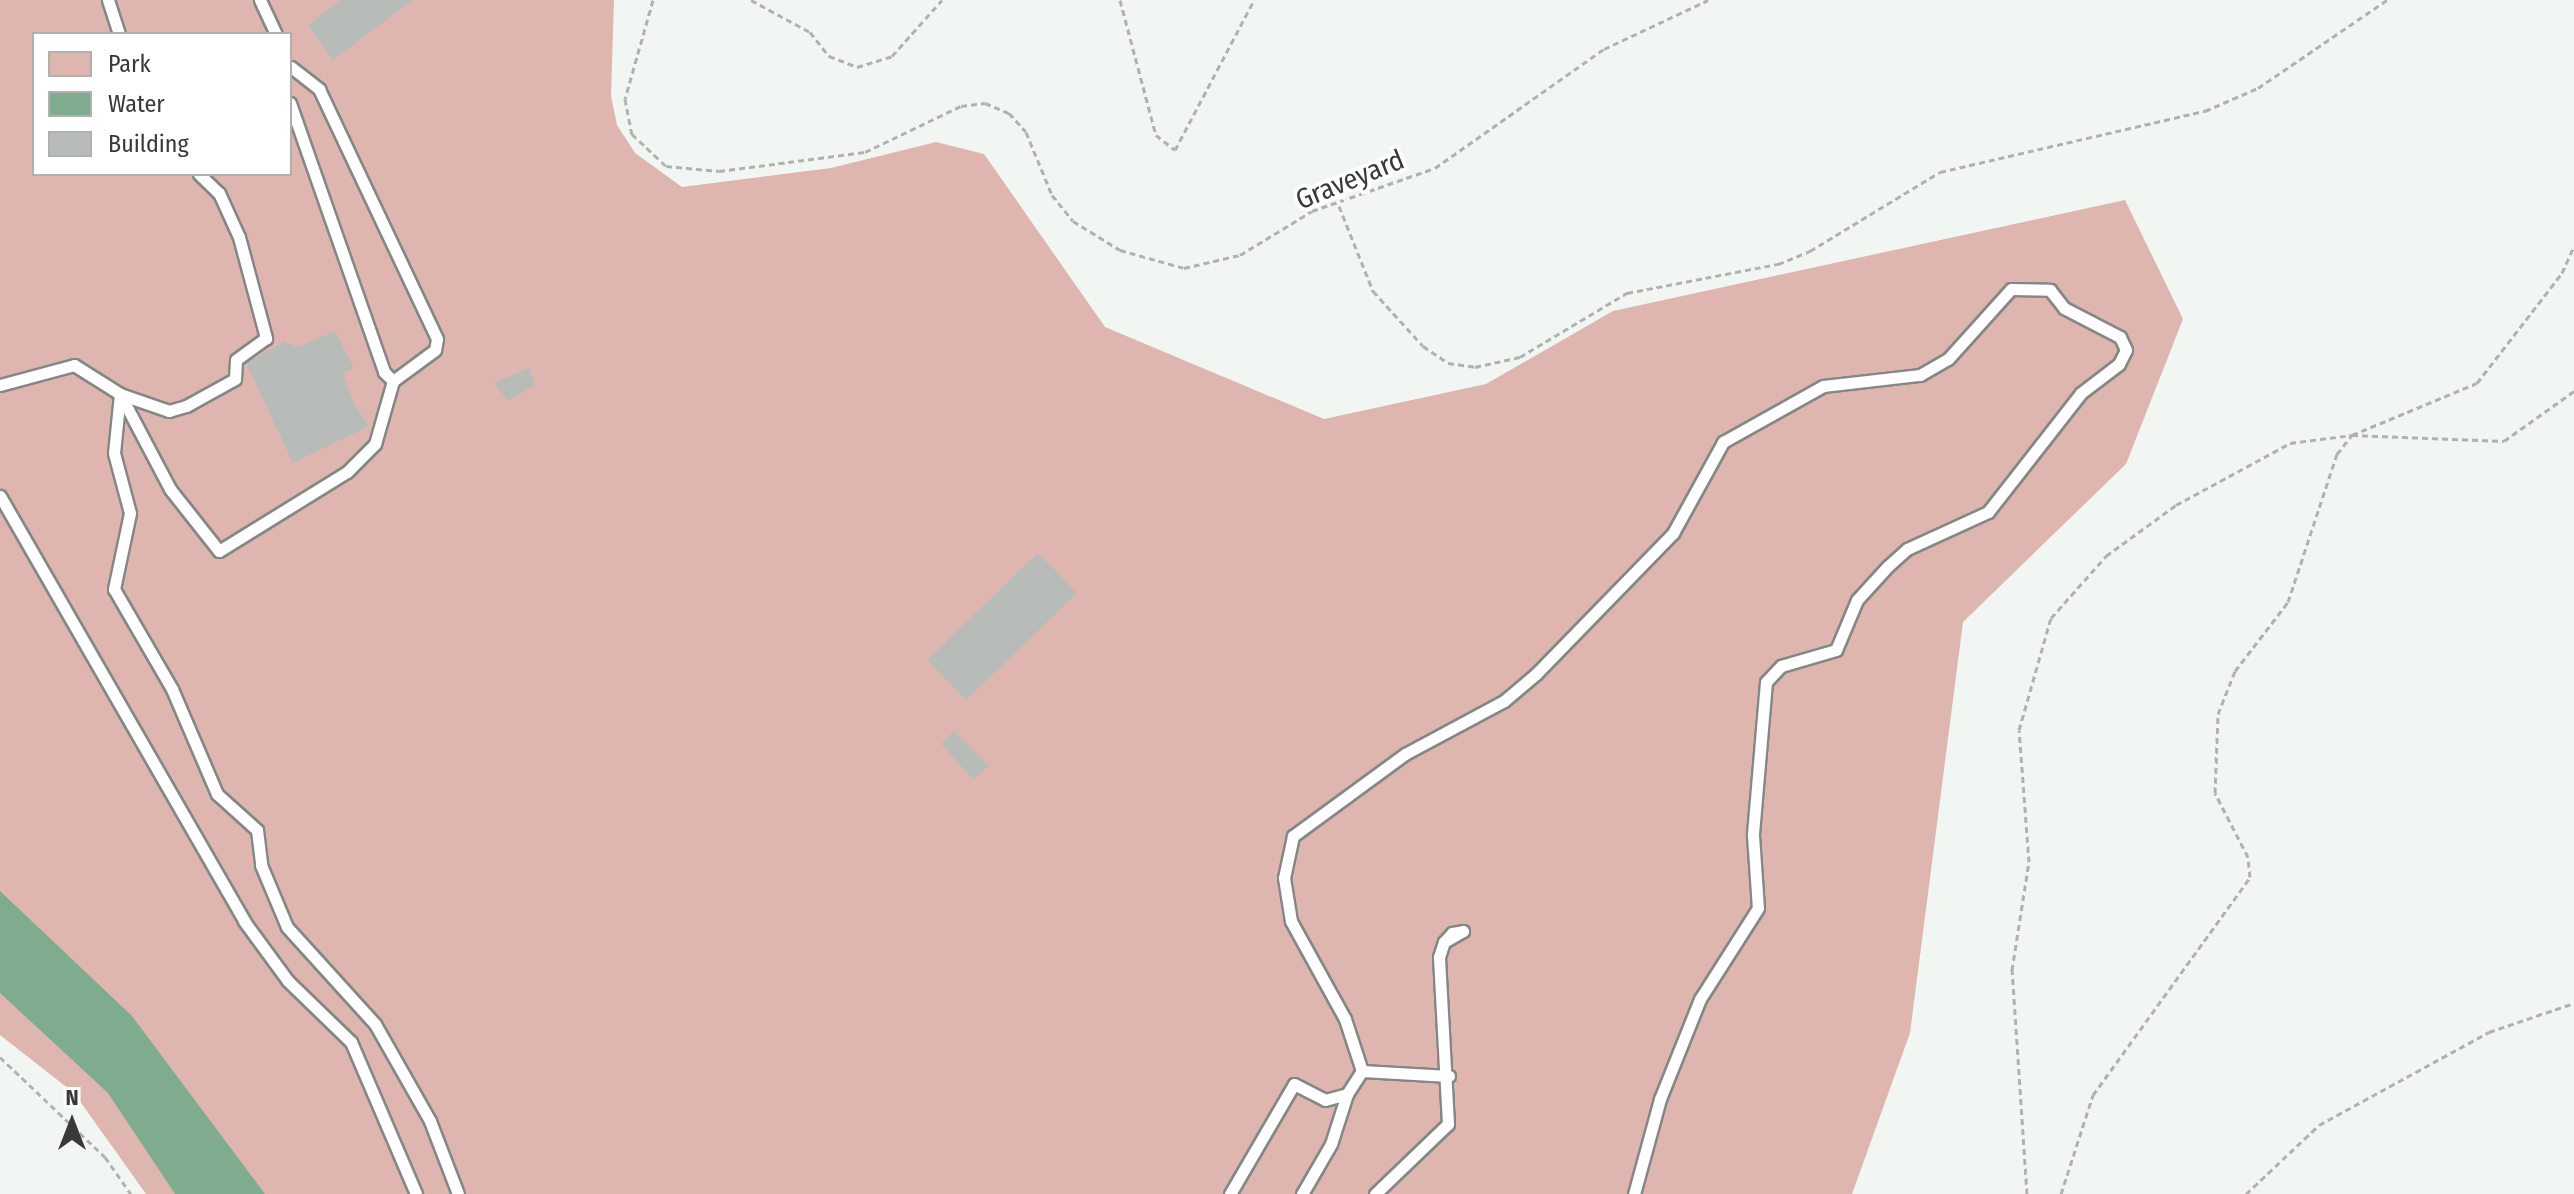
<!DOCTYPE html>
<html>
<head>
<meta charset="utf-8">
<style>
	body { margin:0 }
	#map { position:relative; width:2574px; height:1194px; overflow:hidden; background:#f2f6f3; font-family:"Fira Sans Condensed",sans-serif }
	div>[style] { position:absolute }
	.green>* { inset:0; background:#dfb5af }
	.water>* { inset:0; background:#7fac8f }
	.building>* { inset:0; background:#b8bcb9; transform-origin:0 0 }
	.path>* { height:3px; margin-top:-1.5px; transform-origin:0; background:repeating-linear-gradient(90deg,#afb2af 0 6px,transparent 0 10px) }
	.roads { filter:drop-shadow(2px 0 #848885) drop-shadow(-2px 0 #848885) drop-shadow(0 2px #848885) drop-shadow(0 -2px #848885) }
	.lane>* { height:11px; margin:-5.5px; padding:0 5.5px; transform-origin:5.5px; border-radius:5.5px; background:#fff }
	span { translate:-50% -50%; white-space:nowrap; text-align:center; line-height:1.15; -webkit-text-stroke:7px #fff; paint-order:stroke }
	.street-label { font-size:28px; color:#383938 }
	.legend { position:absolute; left:32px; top:32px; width:260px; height:144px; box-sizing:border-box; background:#fff; border:2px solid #afb0af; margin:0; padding:10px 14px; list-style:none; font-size:24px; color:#383938 }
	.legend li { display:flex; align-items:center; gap:16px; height:40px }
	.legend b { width:40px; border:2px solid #afb0af }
	.north { position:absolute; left:32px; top:1082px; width:80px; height:80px; -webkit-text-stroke:6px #fff; paint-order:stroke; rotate:0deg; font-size:22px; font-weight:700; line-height:32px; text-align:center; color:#383938 }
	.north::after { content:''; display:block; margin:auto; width:28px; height:36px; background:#383938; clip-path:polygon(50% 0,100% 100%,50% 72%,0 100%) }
</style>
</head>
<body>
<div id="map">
	<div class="green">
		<i style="clip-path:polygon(evenodd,0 0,614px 0,611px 96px,617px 125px,635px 153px,682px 187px,831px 168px,936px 142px,984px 154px,1105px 327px,1324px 419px,1486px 384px,1613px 311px,2125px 200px,2183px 319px,2126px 464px,1963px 622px,1910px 1033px,1852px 1194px,146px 1194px,74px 1093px,0 1035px,0 0,34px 34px,290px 34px,290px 174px,34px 174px,34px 34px)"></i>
	</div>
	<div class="water">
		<i style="clip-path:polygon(0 891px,132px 1016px,265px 1194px,175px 1194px,108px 1093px,0 993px)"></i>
	</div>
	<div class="building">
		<i style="clip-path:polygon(341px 0,413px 0,333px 60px,308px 25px)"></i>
		<i style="clip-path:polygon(335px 331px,354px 368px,343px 373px,355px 406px,369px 426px,293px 463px,246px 363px,284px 342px,298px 347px)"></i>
		<i style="clip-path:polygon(529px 368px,535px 385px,508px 401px,494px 383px)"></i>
		<i style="left:1038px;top:553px;width:56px;height:154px;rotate:46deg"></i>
		<i style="clip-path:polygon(954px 731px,989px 766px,973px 779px,941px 744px)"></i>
	</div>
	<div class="path">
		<i style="left:653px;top:0;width:103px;rotate:105.8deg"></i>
		<i style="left:625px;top:99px;width:36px;rotate:79deg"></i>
		<i style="left:632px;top:134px;width:47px;rotate:43.3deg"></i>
		<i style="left:666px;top:166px;width:53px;rotate:5.4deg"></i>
		<i style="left:719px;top:171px;width:147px;rotate:-7.4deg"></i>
		<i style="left:865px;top:152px;width:106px;rotate:-25.6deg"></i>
		<i style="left:961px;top:106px;width:24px;rotate:-7deg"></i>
		<i style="left:985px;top:103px;width:26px;rotate:23deg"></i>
		<i style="left:1009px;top:113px;width:25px;rotate:48deg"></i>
		<i style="left:1026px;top:132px;width:68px;rotate:67.6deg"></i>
		<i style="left:1052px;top:195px;width:33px;rotate:51deg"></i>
		<i style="left:1073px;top:221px;width:55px;rotate:31.7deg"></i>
		<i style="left:1120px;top:250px;width:66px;rotate:15.7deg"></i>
		<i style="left:1184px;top:268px;width:57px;rotate:-13.1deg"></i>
		<i style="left:1240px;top:255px;width:84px;rotate:-31.4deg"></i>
		<i style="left:1312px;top:211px;width:130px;rotate:-19.3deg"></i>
		<i style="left:1435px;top:168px;width:207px;rotate:-35.2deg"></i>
		<i style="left:1604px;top:49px;width:115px;rotate:-25.2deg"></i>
		<i style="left:751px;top:0;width:67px;rotate:28.5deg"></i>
		<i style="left:810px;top:32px;width:31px;rotate:52deg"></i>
		<i style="left:829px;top:56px;width:30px;rotate:21deg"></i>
		<i style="left:857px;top:67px;width:37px;rotate:-17deg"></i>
		<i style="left:892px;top:56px;width:75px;rotate:-48.2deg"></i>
		<i style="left:1120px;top:0;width:140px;rotate:75.1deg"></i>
		<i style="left:1156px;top:135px;width:24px;rotate:38deg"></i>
		<i style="left:1175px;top:150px;width:170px;rotate:-62.2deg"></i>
		<i style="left:1339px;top:206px;width:92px;rotate:68.2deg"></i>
		<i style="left:1373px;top:291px;width:74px;rotate:47.7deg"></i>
		<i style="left:1423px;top:346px;width:30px;rotate:34deg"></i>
		<i style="left:1448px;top:363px;width:27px;rotate:8deg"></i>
		<i style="left:1475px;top:367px;width:46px;rotate:-12.5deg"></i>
		<i style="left:1520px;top:357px;width:125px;rotate:-30.9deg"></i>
		<i style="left:1627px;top:293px;width:154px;rotate:-10.9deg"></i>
		<i style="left:1778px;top:264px;width:35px;rotate:-22deg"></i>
		<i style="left:1810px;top:251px;width:152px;rotate:-31.3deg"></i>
		<i style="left:1940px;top:172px;width:272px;rotate:-13deg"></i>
		<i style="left:2205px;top:111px;width:58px;rotate:-23.5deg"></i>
		<i style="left:2258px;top:88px;width:156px;rotate:-34.3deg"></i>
		<i style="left:0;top:1057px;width:145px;rotate:43.6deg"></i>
		<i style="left:105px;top:1157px;width:45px;rotate:54.9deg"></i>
		<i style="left:2027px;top:1194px;width:225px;rotate:-93.8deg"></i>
		<i style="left:2012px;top:970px;width:109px;rotate:-81.1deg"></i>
		<i style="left:2029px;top:862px;width:132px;rotate:-94.3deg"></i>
		<i style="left:2019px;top:730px;width:116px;rotate:-74.1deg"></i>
		<i style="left:2051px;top:618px;width:83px;rotate:-48.4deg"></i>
		<i style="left:2106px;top:556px;width:87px;rotate:-36.1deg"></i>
		<i style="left:2176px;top:505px;width:130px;rotate:-28.5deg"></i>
		<i style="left:2290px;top:443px;width:63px;rotate:-7.4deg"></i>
		<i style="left:2352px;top:435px;width:152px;rotate:2.3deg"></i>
		<i style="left:2504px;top:441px;width:86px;rotate:-35.5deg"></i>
		<i style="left:2061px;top:1194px;width:104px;rotate:-72.1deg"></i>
		<i style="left:2093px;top:1095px;width:269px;rotate:-54.2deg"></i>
		<i style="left:2250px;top:877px;width:20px;rotate:-96deg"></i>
		<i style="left:2248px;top:857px;width:72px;rotate:-117.3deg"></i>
		<i style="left:2215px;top:793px;width:79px;rotate:-87.8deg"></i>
		<i style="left:2218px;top:714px;width:46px;rotate:-68.4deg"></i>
		<i style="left:2235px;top:671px;width:87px;rotate:-52.5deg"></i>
		<i style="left:2288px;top:602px;width:156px;rotate:-71.7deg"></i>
		<i style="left:2337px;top:454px;width:24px;rotate:-52deg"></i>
		<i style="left:2352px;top:435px;width:135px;rotate:-22.6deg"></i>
		<i style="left:2477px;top:383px;width:139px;rotate:-52.3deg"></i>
		<i style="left:2562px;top:273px;width:30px;rotate:-66deg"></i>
		<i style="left:2246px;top:1194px;width:100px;rotate:-43.4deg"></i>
		<i style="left:2319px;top:1125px;width:194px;rotate:-28.7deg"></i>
		<i style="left:2489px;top:1032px;width:90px;rotate:-18.8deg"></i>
	</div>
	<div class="roads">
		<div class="lane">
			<i style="left:108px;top:0;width:36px;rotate:72deg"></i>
			<i style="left:260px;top:0;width:38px;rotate:65deg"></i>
			<i style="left:291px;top:67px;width:36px;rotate:38deg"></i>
			<i style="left:319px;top:89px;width:276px;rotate:64.7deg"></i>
			<i style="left:437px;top:339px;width:11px;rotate:100deg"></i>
			<i style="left:435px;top:350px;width:52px;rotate:143.6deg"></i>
			<i style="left:290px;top:103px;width:285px;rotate:70.7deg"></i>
			<i style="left:384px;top:372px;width:13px;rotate:45deg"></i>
			<i style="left:199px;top:174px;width:28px;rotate:44deg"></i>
			<i style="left:219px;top:193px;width:48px;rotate:65.6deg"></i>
			<i style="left:239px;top:237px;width:105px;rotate:75deg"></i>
			<i style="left:266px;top:338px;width:37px;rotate:144deg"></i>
			<i style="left:236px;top:360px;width:19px;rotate:93deg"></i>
			<i style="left:235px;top:379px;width:56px;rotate:151.1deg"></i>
			<i style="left:186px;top:406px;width:18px;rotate:164deg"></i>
			<i style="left:169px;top:411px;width:52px;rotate:-160.9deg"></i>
			<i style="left:120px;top:394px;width:59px;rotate:95.8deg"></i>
			<i style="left:114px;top:453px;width:62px;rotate:75.1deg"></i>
			<i style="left:130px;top:513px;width:78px;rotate:101.9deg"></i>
			<i style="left:114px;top:589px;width:116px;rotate:59.9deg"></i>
			<i style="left:172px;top:689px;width:114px;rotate:66.8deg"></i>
			<i style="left:217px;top:794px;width:54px;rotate:42deg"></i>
			<i style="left:257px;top:830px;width:35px;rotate:83deg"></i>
			<i style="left:261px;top:865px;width:67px;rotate:67.2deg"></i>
			<i style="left:287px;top:927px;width:131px;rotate:47.8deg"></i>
			<i style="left:375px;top:1024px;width:112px;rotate:60.4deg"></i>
			<i style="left:430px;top:1121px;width:78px;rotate:69deg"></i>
			<i style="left:0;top:385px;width:77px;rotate:-15.1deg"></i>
			<i style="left:74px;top:365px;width:54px;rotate:32.2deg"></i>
			<i style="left:120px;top:394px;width:107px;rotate:62.2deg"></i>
			<i style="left:170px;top:489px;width:79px;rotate:51.7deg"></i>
			<i style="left:219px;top:551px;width:150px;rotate:-31.7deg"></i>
			<i style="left:347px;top:472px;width:40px;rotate:-45deg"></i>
			<i style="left:375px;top:444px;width:66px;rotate:-74.1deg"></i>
			<i style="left:0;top:496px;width:490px;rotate:60.1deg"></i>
			<i style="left:244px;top:921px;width:74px;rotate:53.7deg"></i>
			<i style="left:288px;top:981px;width:88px;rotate:44.1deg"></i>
			<i style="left:351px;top:1042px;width:165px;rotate:66.8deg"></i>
			<i style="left:1449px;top:1076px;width:87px;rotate:-176.7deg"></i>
			<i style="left:1362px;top:1071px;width:55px;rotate:-108.1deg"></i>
			<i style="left:1345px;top:1019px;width:112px;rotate:-118.9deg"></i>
			<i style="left:1291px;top:921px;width:44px;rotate:-99.2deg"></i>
			<i style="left:1284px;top:878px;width:43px;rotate:-77.9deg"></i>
			<i style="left:1293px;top:836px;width:139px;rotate:-36.2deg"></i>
			<i style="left:1405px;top:754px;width:112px;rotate:-28.2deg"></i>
			<i style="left:1504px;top:701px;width:43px;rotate:-40.3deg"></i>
			<i style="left:1537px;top:673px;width:195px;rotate:-45.8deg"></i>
			<i style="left:1673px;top:533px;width:104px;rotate:-61.2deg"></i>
			<i style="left:1723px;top:442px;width:115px;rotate:-29.2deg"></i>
			<i style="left:1823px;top:386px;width:98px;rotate:-6.5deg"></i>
			<i style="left:1920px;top:375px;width:32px;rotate:-30deg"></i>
			<i style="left:1948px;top:359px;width:94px;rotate:-48deg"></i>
			<i style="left:2011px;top:289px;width:39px;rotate:1deg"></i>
			<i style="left:2050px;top:290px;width:23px;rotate:52deg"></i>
			<i style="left:2064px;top:308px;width:63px;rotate:27.4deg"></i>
			<i style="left:2120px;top:337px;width:14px;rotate:65deg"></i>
			<i style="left:2126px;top:350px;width:16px;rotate:117deg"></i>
			<i style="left:2119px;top:364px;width:48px;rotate:142.7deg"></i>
			<i style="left:2081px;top:393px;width:151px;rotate:128deg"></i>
			<i style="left:1988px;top:512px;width:89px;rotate:155.4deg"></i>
			<i style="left:1907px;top:549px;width:25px;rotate:138deg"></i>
			<i style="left:1888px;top:566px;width:46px;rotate:132.4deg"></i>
			<i style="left:1857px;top:600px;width:54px;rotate:112.8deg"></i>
			<i style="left:1836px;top:650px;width:57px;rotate:163.8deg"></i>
			<i style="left:1781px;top:666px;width:22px;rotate:133deg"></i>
			<i style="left:1766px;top:682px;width:154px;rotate:94.9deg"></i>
			<i style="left:1753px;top:835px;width:73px;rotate:86.1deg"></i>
			<i style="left:1758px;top:908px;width:108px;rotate:122.5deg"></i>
			<i style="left:1700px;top:999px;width:108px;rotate:111.8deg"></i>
			<i style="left:1660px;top:1099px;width:98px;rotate:105.3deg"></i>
			<i style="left:1347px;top:1094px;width:27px;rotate:-57deg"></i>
			<i style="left:1230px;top:1194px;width:127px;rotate:-59.8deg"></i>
			<i style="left:1294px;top:1084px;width:35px;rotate:27deg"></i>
			<i style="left:1325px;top:1100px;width:23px;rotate:-15deg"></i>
			<i style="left:1347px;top:1094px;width:52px;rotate:107.7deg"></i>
			<i style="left:1331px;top:1144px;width:58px;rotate:120.1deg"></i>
			<i style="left:1375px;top:1194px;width:101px;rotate:-43.8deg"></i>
			<i style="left:1448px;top:1124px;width:167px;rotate:-93.1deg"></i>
			<i style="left:1439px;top:957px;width:16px;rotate:-72deg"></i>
			<i style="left:1444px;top:942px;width:12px;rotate:-48deg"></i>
			<i style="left:1452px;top:933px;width:11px;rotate:-10deg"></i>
			<i style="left:1463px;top:931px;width:22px;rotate:150deg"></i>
		</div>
	</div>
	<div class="street-label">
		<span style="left:1350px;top:180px;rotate:-22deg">Graveyard</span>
	</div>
	<ul class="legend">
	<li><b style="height:22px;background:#dfb5af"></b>Park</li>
	<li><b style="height:22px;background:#7fac8f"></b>Water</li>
	<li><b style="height:22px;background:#b8bcb9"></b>Building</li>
	</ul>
	<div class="north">N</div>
</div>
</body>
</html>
